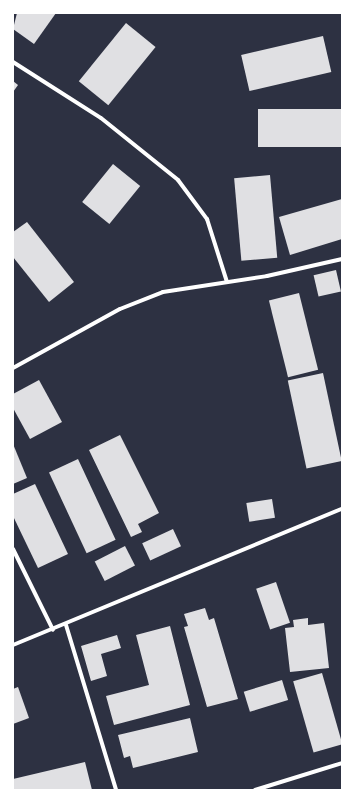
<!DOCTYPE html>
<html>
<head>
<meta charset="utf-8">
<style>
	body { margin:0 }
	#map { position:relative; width:355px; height:803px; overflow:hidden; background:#2d3142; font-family:Bitter,serif }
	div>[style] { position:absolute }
	.building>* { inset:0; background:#e0e0e3; transform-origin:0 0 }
	.minor>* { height:4px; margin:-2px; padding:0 2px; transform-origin:2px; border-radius:2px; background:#fff }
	span { translate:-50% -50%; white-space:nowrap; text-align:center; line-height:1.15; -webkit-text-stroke:3px #fff; paint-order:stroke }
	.frame { position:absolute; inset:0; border:14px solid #fff; pointer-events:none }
</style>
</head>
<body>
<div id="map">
	<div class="building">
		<i style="clip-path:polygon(17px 13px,56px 13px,34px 44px,13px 29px)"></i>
		<i style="left:126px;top:23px;width:38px;height:75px;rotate:39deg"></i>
		<i style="left:323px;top:36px;width:37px;height:84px;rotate:77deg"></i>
		<i style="clip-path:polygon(13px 81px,18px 85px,13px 92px)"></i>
		<i style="left:342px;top:109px;width:38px;height:84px;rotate:90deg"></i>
		<i style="left:113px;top:164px;width:35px;height:49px;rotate:39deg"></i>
		<i style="left:270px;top:175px;width:83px;height:36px;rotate:85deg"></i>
		<i style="clip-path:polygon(342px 199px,342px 239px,290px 255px,279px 217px)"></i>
		<i style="clip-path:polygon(27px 222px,74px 282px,49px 302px,13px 257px,13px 232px)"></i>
		<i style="left:336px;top:270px;width:22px;height:23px;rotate:77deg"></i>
		<i style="left:299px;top:293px;width:79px;height:31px;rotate:76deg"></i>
		<i style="left:323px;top:373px;width:90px;height:36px;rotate:78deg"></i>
		<i style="clip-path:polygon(39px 380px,62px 422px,30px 439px,13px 408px,13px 394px)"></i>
		<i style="clip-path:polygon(120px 435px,159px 513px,138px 524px,142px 532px,131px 537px,89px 450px)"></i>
		<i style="clip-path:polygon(13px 444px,27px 478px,13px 484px)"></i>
		<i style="left:78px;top:459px;width:89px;height:32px;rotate:65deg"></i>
		<i style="clip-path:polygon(35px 484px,68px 554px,38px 568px,13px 516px,13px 494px)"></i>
		<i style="left:272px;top:499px;width:19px;height:26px;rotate:81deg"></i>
		<i style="left:173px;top:529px;width:19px;height:34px;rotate:65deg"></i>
		<i style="left:125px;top:546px;width:22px;height:34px;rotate:63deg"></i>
		<i style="left:276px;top:582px;width:43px;height:21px;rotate:71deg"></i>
		<i style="clip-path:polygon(205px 608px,209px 620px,214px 618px,238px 699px,207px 707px,184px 627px,188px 626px,184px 614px)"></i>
		<i style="clip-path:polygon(308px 618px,308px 625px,324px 623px,329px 668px,290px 672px,285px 628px,294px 627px,293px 620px)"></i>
		<i style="clip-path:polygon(170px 626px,190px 705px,114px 725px,106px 696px,149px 685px,136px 635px)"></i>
		<i style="clip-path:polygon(117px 635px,121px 648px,101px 654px,107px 676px,91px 681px,81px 646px)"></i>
		<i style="left:322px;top:673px;width:74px;height:30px;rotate:74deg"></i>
		<i style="left:282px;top:680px;width:21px;height:40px;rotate:73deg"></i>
		<i style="clip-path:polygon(18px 687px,29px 718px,13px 724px,13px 689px)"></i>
		<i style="clip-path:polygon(190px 718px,198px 752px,133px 768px,130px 756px,124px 758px,118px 735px)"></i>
		<i style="clip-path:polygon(85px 762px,92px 790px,13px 790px,13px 779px)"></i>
	</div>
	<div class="minor">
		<i style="left:13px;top:62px;width:104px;rotate:32.5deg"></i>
		<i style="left:101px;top:118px;width:99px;rotate:38.8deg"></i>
		<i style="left:178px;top:180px;width:49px;rotate:53.4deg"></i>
		<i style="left:207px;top:219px;width:66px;rotate:72.4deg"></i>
		<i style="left:13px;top:368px;width:122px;rotate:-28.9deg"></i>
		<i style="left:120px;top:309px;width:46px;rotate:-21.6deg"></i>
		<i style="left:163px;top:292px;width:105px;rotate:-8.7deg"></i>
		<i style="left:267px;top:276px;width:77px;rotate:-12.8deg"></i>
		<i style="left:13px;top:549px;width:90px;rotate:63.7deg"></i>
		<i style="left:66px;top:625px;width:172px;rotate:73.1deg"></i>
		<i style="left:13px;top:645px;width:356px;rotate:-22.5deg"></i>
		<i style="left:255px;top:790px;width:91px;rotate:-17.2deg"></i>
	</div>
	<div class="frame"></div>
</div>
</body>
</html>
